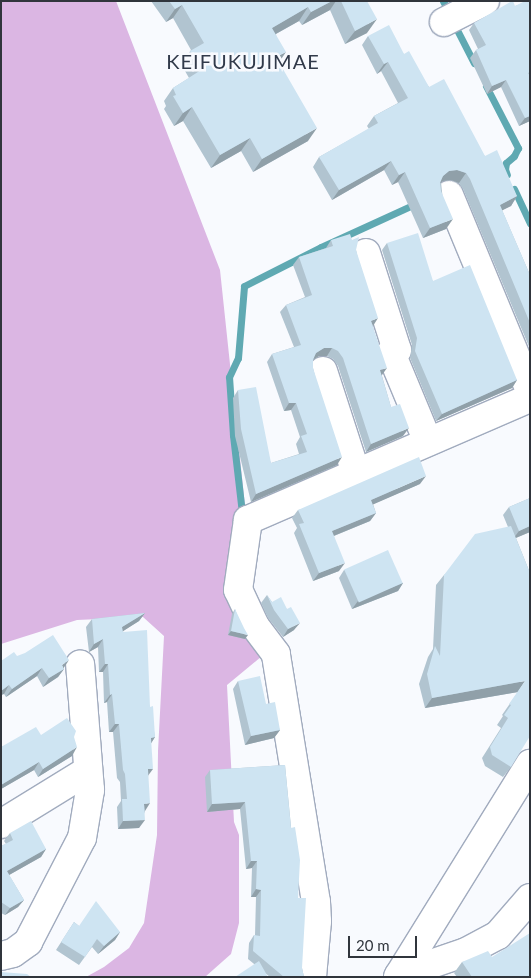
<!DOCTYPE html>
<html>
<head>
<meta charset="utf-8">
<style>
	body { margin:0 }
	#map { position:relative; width:531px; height:978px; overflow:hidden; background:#f8fafe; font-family:Lato,sans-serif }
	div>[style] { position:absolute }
	.forest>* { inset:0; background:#dbb6e3 }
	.stream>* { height:7px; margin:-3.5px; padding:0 3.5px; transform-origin:3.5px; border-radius:3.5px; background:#5fa9b2 }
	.roads { filter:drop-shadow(1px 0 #a1abbe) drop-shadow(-1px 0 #a1abbe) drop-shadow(0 1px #a1abbe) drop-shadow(0 -1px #a1abbe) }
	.minor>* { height:28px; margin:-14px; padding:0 14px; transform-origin:14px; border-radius:14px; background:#fff }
	.wall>* { inset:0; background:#b1c4d0 }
	.shaded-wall>* { inset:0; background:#90a0a9 }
	.building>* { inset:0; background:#cee4f2; transform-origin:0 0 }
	span { translate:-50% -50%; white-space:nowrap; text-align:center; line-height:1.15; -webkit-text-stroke:5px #f8fafe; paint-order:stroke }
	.quarter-label { font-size:20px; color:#313a4a; letter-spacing:1px }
	.frame { position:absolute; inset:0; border:2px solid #30353c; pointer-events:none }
	.scale { position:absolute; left:348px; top:936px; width:69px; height:22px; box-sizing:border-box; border:2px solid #30353c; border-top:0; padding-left:6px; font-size:15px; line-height:18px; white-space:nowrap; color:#30353c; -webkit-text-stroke:4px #f8fafe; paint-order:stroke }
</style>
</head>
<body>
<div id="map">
	<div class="forest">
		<i style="clip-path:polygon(1px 1px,116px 1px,220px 270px,246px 515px,236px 585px,262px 656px,227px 685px,234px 822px,239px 835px,239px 923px,231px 954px,205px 977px,86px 977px,104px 967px,129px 948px,144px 923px,157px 835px,158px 751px,164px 636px,143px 617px,77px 620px,1px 644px)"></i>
	</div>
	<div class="stream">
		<i style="left:443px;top:1px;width:15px;rotate:62deg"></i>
		<i style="left:454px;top:24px;width:44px;rotate:62.9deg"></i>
		<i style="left:486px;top:86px;width:70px;rotate:62.7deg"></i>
		<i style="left:518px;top:148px;width:9px;rotate:117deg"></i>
		<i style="left:514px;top:156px;width:11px;rotate:139deg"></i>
		<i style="left:506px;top:163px;width:6px;rotate:99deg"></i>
		<i style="left:505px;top:169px;width:6px;rotate:72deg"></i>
		<i style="left:514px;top:189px;width:38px;rotate:65deg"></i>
		<i style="left:242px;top:513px;width:79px;rotate:-96.6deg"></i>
		<i style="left:233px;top:435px;width:58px;rotate:-93.9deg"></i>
		<i style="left:229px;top:377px;width:21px;rotate:-65deg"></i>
		<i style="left:238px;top:358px;width:72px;rotate:-85.2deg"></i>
		<i style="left:244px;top:286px;width:86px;rotate:-26.9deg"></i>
		<i style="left:321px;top:247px;width:106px;rotate:-24.6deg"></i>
	</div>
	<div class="roads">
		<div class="minor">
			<i style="left:444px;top:22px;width:46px;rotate:-27.1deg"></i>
			<i style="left:449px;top:195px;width:212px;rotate:67.5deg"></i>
			<i style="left:366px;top:253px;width:102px;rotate:72.3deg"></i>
			<i style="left:397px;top:350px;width:7px;rotate:153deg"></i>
			<i style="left:391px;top:353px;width:96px;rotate:67.4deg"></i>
			<i style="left:323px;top:371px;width:107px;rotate:72.1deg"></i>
			<i style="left:1px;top:824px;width:101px;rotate:-31.6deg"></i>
			<i style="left:1px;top:956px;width:12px;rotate:-14deg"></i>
			<i style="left:13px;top:953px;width:19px;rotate:-36deg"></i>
			<i style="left:28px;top:942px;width:117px;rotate:-62.6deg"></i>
			<i style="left:82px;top:838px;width:49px;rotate:-80.5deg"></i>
			<i style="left:90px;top:790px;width:126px;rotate:-94.5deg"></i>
			<i style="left:399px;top:975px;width:71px;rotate:-18.9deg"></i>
			<i style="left:466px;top:952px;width:36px;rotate:-28deg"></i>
			<i style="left:498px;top:935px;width:49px;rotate:-49.1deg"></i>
			<i style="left:312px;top:977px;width:56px;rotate:-84.9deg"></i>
			<i style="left:317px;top:921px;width:19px;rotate:-93deg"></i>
			<i style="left:316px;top:902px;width:251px;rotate:-99.2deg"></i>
			<i style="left:276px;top:654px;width:35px;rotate:-127deg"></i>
			<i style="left:255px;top:626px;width:40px;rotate:-115deg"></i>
			<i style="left:238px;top:590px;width:71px;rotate:-81.9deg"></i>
			<i style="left:248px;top:520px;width:307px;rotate:-23.4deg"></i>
			<i style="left:398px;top:977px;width:251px;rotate:-58.2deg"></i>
		</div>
	</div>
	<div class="wall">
		<i style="clip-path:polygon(151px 1px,367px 1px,367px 33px,345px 44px,330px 10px,302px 25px,299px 21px,276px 34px,279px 62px,308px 141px,253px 172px,241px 151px,211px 168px,183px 121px,174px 126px,164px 109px,166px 106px,164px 101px,173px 88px,189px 78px,181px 64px,191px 50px,173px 18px,166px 22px)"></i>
		<i style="clip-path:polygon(530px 1px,530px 121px,519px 126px,501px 87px,487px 94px,470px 58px,476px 50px,478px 49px,469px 30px,474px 23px,515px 6px)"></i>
		<i style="clip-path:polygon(368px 36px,404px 54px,429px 87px,517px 196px,511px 206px,502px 210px,530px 275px,530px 349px,463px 189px,459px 183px,451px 180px,443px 181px,441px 182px,446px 229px,423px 238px,398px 182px,392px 185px,384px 170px,332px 200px,313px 167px,319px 157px,369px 129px,367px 126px,374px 116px,398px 103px,381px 71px,377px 74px,362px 45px)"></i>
		<i style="clip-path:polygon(331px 240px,356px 250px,373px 326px,382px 376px,391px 407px,403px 436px,366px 452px,338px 366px,333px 359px,327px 356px,319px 356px,313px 360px,313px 368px,337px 465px,251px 502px,235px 436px,233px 398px,238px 390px,271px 463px,299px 454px,296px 444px,300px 437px,291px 410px,284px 411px,267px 362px,272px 354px,294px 347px,280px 312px,286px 305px,305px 297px,293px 265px,299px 257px,326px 248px)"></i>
		<i style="clip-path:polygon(387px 243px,433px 281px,517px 380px,512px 388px,436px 421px,410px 358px,412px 345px,382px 250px)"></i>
		<i style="clip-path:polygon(420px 484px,373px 504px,376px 513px,370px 521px,334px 536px,339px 571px,313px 581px,294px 533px,297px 528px,292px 518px,298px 510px)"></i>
		<i style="clip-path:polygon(530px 498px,530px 532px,516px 538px,530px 573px,511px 767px,503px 777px,485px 766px,482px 758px,501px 728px,497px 725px,503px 716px,502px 715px,518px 692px,425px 708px,419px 684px,428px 657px,433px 649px,436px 585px,444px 575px,508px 527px,503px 515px,509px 507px)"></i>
		<i style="clip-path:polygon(344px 570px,403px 583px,398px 591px,352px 609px,339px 578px)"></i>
		<i style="clip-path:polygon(267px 595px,272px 602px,287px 609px,294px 630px,283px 637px,268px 618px,261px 603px)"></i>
		<i style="clip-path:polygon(235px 609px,245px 639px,228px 635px,232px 614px)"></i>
		<i style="clip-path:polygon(145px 613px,139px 621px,123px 631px,150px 707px,155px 737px,151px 743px,145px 811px,139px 828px,118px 829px,117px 807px,121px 801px,120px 782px,117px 778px,113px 732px,109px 732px,107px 702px,104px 703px,103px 672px,99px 672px,98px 647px,89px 652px,86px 627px,92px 619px)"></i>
		<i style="clip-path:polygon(17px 656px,64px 668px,64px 669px,58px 677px,43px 687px,37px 676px,6px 697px,4px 694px,1px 695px,1px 661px)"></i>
		<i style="clip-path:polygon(238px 681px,266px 704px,280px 730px,274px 738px,245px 745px,233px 689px)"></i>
		<i style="clip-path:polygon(41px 735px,74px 737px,72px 756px,38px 777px,34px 770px,1px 789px,1px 747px)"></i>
		<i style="clip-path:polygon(285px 765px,298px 898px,302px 968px,304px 977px,270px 977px,248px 959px,249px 943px,254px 935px,255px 935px,256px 897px,251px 897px,252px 868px,246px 869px,240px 809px,207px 812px,205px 777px,210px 770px)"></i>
		<i style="clip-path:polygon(10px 833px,46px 849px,41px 857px,9px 875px,24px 900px,18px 907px,5px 915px,1px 913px,1px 846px,6px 844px,4px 841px)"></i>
		<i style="clip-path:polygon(74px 922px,79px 926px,120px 932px,115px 940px,98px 954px,92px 947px,79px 965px,56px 950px)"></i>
		<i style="clip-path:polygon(492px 957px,530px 977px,457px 977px,454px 973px,462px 962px)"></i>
	</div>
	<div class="shaded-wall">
		<i style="clip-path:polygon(332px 1px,336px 1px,330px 10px,302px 25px,311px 12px)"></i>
		<i style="clip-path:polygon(182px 5px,173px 18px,166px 22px,175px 9px)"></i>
		<i style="clip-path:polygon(308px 7px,299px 21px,263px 41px,272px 28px)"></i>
		<i style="clip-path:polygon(377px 19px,367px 33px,345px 44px,355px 31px)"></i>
		<i style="clip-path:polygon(286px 52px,277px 65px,276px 57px)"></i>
		<i style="clip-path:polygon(388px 62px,381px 71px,377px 74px,384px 64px)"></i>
		<i style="clip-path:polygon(506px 80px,501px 87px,487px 94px,492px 86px)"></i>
		<i style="clip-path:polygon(192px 107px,183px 121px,174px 126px,183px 113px)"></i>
		<i style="clip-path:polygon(530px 116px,530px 121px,519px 126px,525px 118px)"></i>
		<i style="clip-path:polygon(317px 128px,308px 141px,253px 172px,262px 159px)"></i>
		<i style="clip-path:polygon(250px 138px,241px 151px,211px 168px,220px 155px)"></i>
		<i style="clip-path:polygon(391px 161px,384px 170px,332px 200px,339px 190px)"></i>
		<i style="clip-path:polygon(457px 170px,466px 173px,459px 183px,451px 180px,443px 181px,436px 186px,443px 176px,449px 171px)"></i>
		<i style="clip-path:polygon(405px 172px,398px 182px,392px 185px,399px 175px)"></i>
		<i style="clip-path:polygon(517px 196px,511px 206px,493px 215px,500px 205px)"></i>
		<i style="clip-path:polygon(453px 219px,446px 229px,423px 238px,430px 228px)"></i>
		<i style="clip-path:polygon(378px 318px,373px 326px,371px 321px)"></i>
		<i style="clip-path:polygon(324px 348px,332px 348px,327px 356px,319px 356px,311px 361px,316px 353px)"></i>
		<i style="clip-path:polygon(387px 368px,382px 375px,375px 378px,380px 370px)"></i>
		<i style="clip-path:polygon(517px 380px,512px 388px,436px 421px,442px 414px)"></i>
		<i style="clip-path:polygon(289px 403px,296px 403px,291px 410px,284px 411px)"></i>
		<i style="clip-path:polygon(409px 428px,403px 436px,366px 452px,371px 444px)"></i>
		<i style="clip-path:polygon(342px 457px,337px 465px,251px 502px,256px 494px)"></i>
		<i style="clip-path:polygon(426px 476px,420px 484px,365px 508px,371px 500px)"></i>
		<i style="clip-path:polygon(376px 513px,370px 521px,326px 539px,332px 531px)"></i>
		<i style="clip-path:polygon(530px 526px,530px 532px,513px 539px,519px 531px)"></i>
		<i style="clip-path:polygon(345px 563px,339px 571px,313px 581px,319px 573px)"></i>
		<i style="clip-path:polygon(403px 583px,398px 591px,352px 609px,358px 601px)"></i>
		<i style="clip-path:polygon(145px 613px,139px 621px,117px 635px,122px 627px)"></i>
		<i style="clip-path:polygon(300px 623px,294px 630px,283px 637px,288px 629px)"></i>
		<i style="clip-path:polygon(231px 631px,248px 635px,245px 639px,228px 635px)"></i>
		<i style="clip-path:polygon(103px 639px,98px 647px,89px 652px,94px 644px)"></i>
		<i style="clip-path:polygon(69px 660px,63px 669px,62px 665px)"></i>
		<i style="clip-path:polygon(105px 664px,108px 664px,103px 672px,99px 672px)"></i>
		<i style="clip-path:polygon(42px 668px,37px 676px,6px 697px,12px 689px)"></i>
		<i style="clip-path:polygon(64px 669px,58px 677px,43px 687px,49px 678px)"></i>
		<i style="clip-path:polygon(525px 681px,518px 692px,425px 708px,432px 698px)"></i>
		<i style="clip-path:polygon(9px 685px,4px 694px,1px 695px,1px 691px)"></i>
		<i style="clip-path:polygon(112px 694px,107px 702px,104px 703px,110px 695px)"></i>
		<i style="clip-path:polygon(115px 724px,119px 724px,113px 732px,109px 732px)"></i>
		<i style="clip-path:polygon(280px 730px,274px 738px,245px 745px,251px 736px)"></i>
		<i style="clip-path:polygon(155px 737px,150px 745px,151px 738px)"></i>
		<i style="clip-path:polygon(77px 747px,72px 756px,38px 777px,43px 769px)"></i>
		<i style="clip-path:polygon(39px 762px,34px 770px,1px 789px,1px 785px)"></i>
		<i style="clip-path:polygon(148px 769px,153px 769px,147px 777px)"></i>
		<i style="clip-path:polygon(245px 802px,240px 809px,207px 812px,212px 804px)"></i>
		<i style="clip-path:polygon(150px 803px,145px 811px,144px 804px)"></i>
		<i style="clip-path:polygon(145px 820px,139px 828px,118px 829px,123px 821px)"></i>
		<i style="clip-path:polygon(46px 849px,41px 857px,2px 879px,7px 871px)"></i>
		<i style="clip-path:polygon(251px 861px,257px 861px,252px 868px,246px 869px)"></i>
		<i style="clip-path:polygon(256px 889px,261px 890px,256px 897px,251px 897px)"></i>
		<i style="clip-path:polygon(24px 900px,18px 907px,5px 915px,10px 908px)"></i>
		<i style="clip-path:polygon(120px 932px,115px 940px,98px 954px,104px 946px)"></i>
	</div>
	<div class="building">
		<i style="clip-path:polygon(169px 1px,332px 1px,311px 12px,308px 7px,272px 28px,286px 52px,276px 57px,317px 128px,262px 159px,250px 138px,220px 155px,192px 107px,183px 113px,173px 96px,176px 95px,173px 88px,201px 70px,190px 51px,204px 43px,182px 5px,175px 9px)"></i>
		<i style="clip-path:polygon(341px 1px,367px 1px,377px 19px,355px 31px)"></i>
		<i style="clip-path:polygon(512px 1px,513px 1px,515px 6px,525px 1px,530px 1px,530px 72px,528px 73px,530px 76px,530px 116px,525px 118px,506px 80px,492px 86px,476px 50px,486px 45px,474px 23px)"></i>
		<i style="clip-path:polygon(389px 25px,404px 54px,409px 51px,429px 87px,444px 79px,485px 156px,497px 150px,517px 196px,500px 205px,530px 275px,530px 323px,470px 179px,466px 173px,457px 170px,449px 171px,443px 176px,440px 183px,441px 191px,453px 219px,430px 228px,405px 172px,399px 175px,391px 161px,339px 190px,319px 157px,378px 123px,374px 116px,408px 98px,388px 62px,384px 64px,368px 36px)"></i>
		<i style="clip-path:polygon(418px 233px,433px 281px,470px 265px,517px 380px,442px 414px,415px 351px,417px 338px,387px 243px)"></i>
		<i style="clip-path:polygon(350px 234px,352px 240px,359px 237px,356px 250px,378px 318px,371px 321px,387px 368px,380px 370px,391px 407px,400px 404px,409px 428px,371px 444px,343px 358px,338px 351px,332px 348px,324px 348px,316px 353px,313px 360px,313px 368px,342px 457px,256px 494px,241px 429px,238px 390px,256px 387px,271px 463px,307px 452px,301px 436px,307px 434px,296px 403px,289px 403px,272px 354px,301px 345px,286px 305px,312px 295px,299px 257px,333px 246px,331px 240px)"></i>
		<i style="clip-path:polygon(419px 457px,426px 476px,371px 500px,376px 513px,332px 531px,345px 563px,319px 573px,299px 524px,304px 523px,298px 510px)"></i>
		<i style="clip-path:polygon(530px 498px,530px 526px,519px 531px,509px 507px)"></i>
		<i style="clip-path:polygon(511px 526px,530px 573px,530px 736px,511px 767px,492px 755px,490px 747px,508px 718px,504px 715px,511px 705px,509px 704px,525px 681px,432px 698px,427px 674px,435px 646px,440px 656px,444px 575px,475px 534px)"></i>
		<i style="left:388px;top:550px;width:36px;height:48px;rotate:66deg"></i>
		<i style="clip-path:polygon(267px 595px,272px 602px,281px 597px,287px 609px,291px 607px,300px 623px,288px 629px,274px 610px)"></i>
		<i style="clip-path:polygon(235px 609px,244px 628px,248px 635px,231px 631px)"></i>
		<i style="clip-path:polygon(145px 613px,122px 627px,123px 632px,147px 630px,150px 707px,153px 706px,155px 737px,151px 738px,153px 769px,148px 769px,150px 803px,144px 804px,145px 820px,123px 821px,122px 799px,127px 799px,125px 774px,123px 770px,119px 724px,115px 724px,112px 694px,110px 695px,108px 664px,105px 664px,103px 639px,94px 644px,92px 619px)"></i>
		<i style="clip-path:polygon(53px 635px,69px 660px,62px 665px,64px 669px,49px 678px,42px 668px,12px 689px,9px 685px,1px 691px,1px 661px,14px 652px,17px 656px,25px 653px)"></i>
		<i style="clip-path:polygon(260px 676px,266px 704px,275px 702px,280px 730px,251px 736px,238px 681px)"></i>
		<i style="clip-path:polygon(67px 718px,76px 731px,74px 737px,77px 747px,43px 769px,39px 762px,1px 785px,1px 747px,36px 727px,41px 735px)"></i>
		<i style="clip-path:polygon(285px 765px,291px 828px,295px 827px,300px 860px,298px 898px,306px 898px,302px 968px,304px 977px,284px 977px,253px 951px,254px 935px,260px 936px,261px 890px,256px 889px,257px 861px,251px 861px,245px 802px,212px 804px,210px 770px)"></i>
		<i style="clip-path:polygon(31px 821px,46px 849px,7px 871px,24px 900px,10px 908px,1px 902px,1px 846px,13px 840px,10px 833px)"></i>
		<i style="clip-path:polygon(96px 901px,120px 932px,104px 946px,97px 939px,85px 957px,61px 942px,74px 922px,79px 926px)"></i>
		<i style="clip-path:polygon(530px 933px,530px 977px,472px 977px,462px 962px,488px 951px,492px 957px)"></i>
		<i style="clip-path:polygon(259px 961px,268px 977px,235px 977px)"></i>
		<i style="clip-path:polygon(1px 972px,27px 974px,31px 977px,1px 977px)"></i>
	</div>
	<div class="quarter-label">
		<span style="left:243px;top:61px">KEIFUKUJIMAE</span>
	</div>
	<div class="frame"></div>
	<div class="scale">20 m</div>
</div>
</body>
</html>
